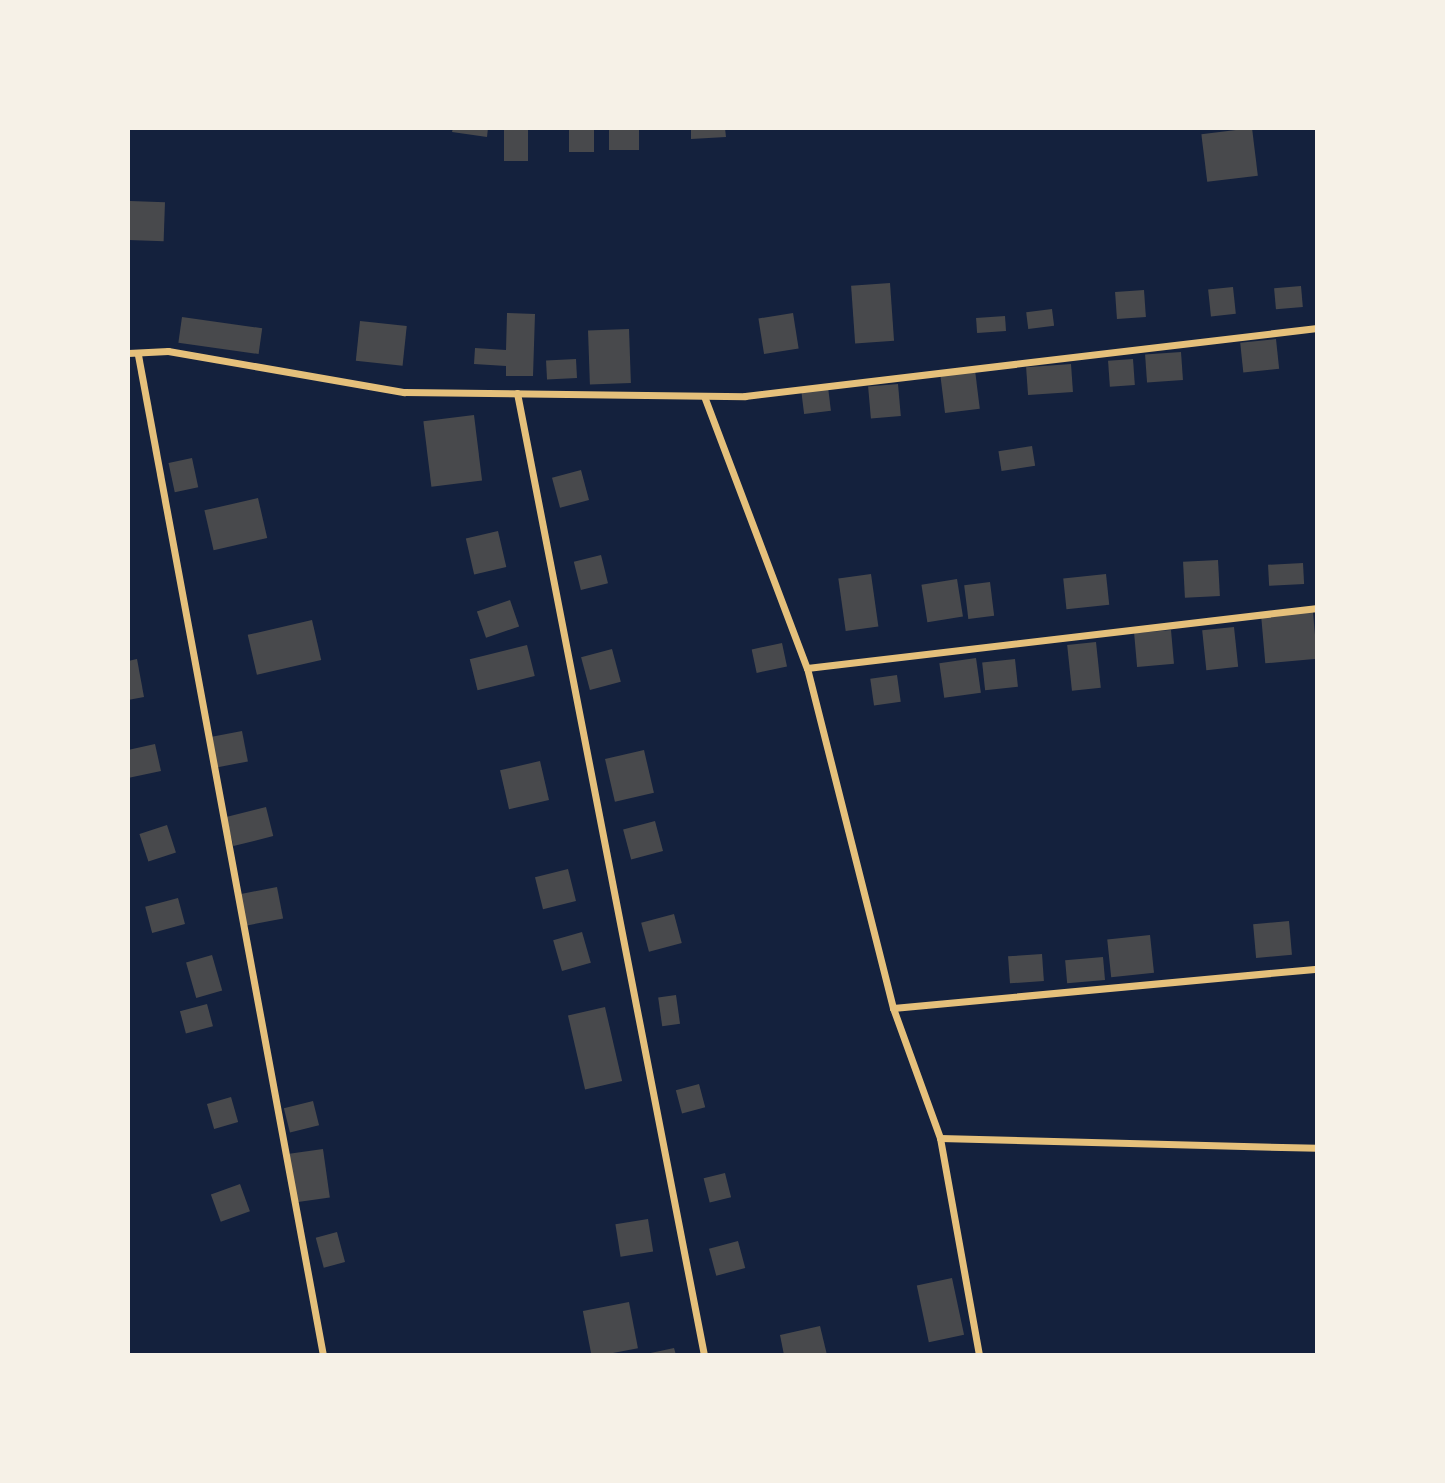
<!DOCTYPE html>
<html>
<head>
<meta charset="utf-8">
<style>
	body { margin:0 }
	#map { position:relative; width:1445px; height:1483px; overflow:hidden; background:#14213d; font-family:"Noto Sans",sans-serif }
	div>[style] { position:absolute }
	.building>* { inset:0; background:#48494c; transform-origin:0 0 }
	.minor>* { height:7px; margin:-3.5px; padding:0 3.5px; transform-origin:3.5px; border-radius:3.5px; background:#e5c07b }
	span { translate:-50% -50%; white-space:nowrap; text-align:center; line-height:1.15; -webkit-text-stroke:7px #f6f1e7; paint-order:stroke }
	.frame { position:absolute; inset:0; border:130px solid #f6f1e7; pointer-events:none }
</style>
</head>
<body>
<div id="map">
	<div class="building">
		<i style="clip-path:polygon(453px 128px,488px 128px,487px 137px,452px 132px)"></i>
		<i style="left:504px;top:128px;width:24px;height:33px"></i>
		<i style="left:569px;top:128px;width:25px;height:24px"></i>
		<i style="left:609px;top:128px;width:30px;height:22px"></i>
		<i style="clip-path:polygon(691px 128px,725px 128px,726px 137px,691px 139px)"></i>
		<i style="left:1252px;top:128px;width:48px;height:51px;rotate:83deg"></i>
		<i style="left:130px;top:201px;width:35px;height:39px;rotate:2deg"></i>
		<i style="left:890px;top:283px;width:58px;height:39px;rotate:86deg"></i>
		<i style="left:1301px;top:286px;width:21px;height:27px;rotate:85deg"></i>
		<i style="left:1233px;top:287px;width:27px;height:25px;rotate:84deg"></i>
		<i style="left:1144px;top:290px;width:27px;height:29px;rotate:86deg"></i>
		<i style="left:1052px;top:309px;width:17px;height:26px;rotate:83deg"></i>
		<i style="clip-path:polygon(507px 313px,535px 314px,533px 376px,506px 376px,506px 366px,474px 364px,475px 348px,506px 350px)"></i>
		<i style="left:793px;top:313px;width:36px;height:35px;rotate:81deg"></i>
		<i style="left:1005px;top:316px;width:15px;height:29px;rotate:86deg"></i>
		<i style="left:182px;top:317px;width:81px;height:26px;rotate:8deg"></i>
		<i style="left:360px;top:321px;width:47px;height:40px;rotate:6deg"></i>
		<i style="left:629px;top:329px;width:54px;height:41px;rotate:88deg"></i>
		<i style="left:1276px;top:339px;width:30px;height:36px;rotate:84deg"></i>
		<i style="left:1181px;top:352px;width:28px;height:36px;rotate:86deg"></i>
		<i style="left:576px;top:359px;width:19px;height:30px;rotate:87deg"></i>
		<i style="left:1133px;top:359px;width:26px;height:25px;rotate:86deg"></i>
		<i style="left:1071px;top:364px;width:28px;height:45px;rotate:86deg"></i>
		<i style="left:975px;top:370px;width:39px;height:35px;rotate:83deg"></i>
		<i style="left:898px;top:384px;width:32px;height:30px;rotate:85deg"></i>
		<i style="left:828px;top:387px;width:24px;height:27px;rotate:83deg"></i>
		<i style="left:474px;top:415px;width:66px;height:51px;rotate:83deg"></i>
		<i style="left:1032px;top:446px;width:20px;height:34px;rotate:81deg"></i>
		<i style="left:192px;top:458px;width:30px;height:24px;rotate:78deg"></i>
		<i style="left:581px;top:470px;width:31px;height:30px;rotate:75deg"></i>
		<i style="left:258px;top:498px;width:41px;height:55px;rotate:77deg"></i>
		<i style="left:498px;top:531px;width:37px;height:33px;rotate:77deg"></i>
		<i style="left:601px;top:555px;width:29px;height:28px;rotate:76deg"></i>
		<i style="left:1218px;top:560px;width:36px;height:35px;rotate:87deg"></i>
		<i style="left:1303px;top:563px;width:21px;height:35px;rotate:87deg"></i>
		<i style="left:871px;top:574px;width:53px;height:33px;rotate:82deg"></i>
		<i style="left:1106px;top:574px;width:31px;height:43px;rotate:84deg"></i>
		<i style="left:957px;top:579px;width:38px;height:36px;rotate:81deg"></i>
		<i style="left:990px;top:582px;width:34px;height:26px;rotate:83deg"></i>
		<i style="left:510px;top:600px;width:28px;height:35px;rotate:71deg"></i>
		<i style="left:1313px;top:612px;width:47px;height:52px;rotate:85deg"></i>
		<i style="left:312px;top:620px;width:41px;height:66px;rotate:77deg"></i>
		<i style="left:1234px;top:627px;width:40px;height:32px;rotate:84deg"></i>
		<i style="left:1171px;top:630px;width:34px;height:37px;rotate:85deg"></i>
		<i style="left:1096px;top:642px;width:46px;height:29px;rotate:84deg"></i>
		<i style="left:782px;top:643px;width:24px;height:31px;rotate:78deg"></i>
		<i style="left:527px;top:645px;width:32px;height:59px;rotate:76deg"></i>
		<i style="left:612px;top:649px;width:34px;height:32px;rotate:75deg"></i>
		<i style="left:976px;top:658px;width:35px;height:37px;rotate:82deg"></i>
		<i style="clip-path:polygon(137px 659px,144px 697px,128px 700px,128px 661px)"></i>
		<i style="left:1015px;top:659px;width:28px;height:33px;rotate:84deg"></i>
		<i style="left:897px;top:675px;width:27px;height:27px;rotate:82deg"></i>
		<i style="left:242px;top:731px;width:31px;height:32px;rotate:79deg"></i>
		<i style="clip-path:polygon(155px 744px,161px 771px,128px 778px,128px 750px)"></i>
		<i style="left:644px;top:750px;width:44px;height:40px;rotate:77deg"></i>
		<i style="left:540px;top:761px;width:40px;height:41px;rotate:77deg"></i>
		<i style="left:266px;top:807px;width:30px;height:41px;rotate:76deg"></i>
		<i style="left:655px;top:821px;width:31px;height:33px;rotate:75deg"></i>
		<i style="left:167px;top:825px;width:29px;height:29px;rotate:72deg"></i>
		<i style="left:568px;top:869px;width:33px;height:34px;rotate:76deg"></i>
		<i style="left:277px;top:887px;width:32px;height:38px;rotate:79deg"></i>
		<i style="left:178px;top:898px;width:27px;height:34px;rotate:75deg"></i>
		<i style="left:674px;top:914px;width:30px;height:34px;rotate:75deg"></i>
		<i style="left:1289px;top:921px;width:34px;height:36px;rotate:85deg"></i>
		<i style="left:582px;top:932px;width:32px;height:30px;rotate:74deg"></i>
		<i style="left:1150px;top:935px;width:38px;height:43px;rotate:84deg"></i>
		<i style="left:1042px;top:954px;width:27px;height:34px;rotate:86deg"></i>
		<i style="left:212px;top:955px;width:37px;height:27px;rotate:74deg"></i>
		<i style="left:1103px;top:957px;width:23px;height:38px;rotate:85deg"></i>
		<i style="left:676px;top:995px;width:29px;height:18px;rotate:82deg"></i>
		<i style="left:207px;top:1004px;width:23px;height:28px;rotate:75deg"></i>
		<i style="left:605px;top:1007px;width:76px;height:38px;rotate:77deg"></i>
		<i style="left:699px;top:1084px;width:24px;height:24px;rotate:75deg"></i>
		<i style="left:231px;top:1097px;width:26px;height:25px;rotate:74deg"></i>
		<i style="left:313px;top:1101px;width:25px;height:30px;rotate:76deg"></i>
		<i style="left:323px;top:1149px;width:49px;height:34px;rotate:82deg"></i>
		<i style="left:725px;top:1173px;width:25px;height:22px;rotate:76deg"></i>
		<i style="left:240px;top:1184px;width:29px;height:31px;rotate:70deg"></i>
		<i style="left:648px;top:1219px;width:33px;height:33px;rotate:81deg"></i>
		<i style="left:337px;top:1232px;width:31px;height:22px;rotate:75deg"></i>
		<i style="left:738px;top:1241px;width:28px;height:30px;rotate:75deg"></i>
		<i style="left:952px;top:1278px;width:58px;height:36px;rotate:78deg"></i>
		<i style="left:629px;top:1302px;width:47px;height:47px;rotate:79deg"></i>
		<i style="clip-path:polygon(820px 1326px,827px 1355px,784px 1355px,780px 1335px)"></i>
		<i style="clip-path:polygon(674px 1348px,676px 1355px,647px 1355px,646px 1354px)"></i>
	</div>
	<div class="minor">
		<i style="left:128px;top:353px;width:40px;rotate:-2.9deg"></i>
		<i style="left:168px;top:351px;width:240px;rotate:9.9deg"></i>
		<i style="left:404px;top:392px;width:341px;rotate:0.7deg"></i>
		<i style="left:745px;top:396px;width:576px;rotate:-6.78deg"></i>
		<i style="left:138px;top:355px;width:1017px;rotate:79.52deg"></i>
		<i style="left:517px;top:393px;width:980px;rotate:79deg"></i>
		<i style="left:704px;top:396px;width:291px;rotate:69.3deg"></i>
		<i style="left:807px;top:668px;width:351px;rotate:75.8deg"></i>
		<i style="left:893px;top:1008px;width:138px;rotate:70.1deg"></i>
		<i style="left:940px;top:1138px;width:220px;rotate:79.8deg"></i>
		<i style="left:807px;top:668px;width:514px;rotate:-6.71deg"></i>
		<i style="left:893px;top:1008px;width:426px;rotate:-5.3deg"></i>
		<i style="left:940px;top:1138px;width:377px;rotate:1.5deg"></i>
	</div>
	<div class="frame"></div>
</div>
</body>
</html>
